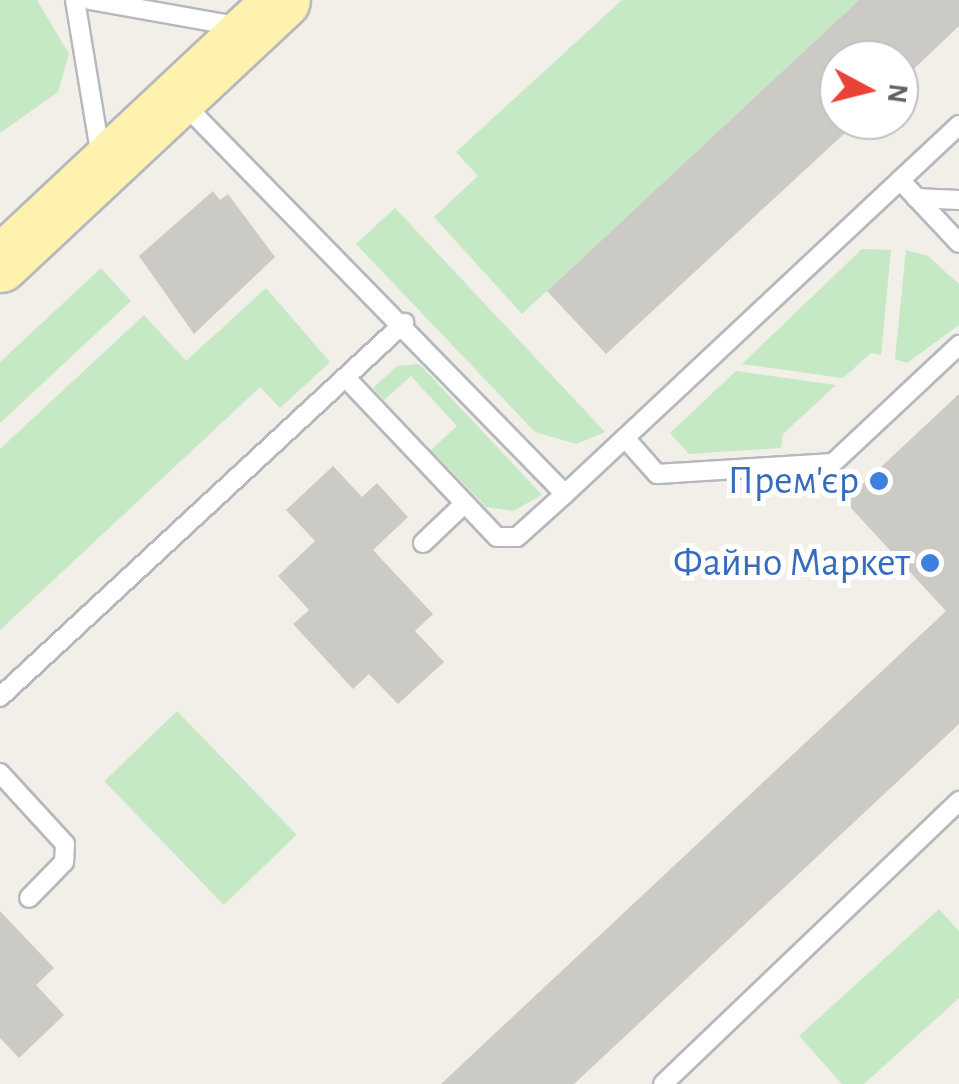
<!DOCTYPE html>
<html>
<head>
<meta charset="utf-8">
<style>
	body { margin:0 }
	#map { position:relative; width:959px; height:1084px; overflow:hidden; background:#f1efe8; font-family:"Alegreya Sans",sans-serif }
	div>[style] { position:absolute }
	.green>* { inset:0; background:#c5e8c5; transform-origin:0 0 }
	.building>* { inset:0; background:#cccac5 }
	.roads { filter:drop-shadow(2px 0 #b5b8bc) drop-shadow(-2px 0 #b5b8bc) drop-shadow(0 2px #b5b8bc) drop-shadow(0 -2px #b5b8bc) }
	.service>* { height:18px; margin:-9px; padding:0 9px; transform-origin:9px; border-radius:9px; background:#fff }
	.primary>* { height:55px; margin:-27.5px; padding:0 27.5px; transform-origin:27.5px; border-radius:27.5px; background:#fff2af }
	.dots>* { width:28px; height:28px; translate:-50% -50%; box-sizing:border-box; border:5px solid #fff; border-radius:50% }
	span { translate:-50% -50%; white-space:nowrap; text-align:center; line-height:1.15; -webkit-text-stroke:10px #fff; paint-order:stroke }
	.shop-label { font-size:40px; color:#366cbe }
	.right { translate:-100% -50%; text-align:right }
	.north { position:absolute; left:819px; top:40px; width:100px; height:100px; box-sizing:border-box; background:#fff; border:2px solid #bfc1c3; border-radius:50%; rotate:97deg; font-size:28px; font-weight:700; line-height:40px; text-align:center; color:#5f6368 }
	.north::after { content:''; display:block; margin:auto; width:35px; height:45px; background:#ea4335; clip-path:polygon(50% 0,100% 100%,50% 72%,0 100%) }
</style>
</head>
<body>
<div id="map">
	<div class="green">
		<i style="clip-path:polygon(0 0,37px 0,69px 54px,58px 92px,0 133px)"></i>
		<i style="clip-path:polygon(622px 0,859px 0,522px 314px,434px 217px,478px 176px,456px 152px)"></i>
		<i style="clip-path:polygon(395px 208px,605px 432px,576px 444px,535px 432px,356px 244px)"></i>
		<i style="clip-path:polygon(862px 249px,891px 250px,881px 355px,871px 353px,843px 378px,742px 364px)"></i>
		<i style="clip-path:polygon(906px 250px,928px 256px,959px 284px,959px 325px,907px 363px,895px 359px)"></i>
		<i style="clip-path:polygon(101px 268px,131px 301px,0 423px,0 362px)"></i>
		<i style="clip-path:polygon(266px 288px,330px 362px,280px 408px,260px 387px,0 630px,0 449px,144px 315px,186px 361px)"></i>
		<i style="clip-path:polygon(418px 364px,423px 368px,542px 495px,513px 511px,486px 507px,431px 450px,457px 426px,411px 376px,384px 400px,373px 388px,397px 366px)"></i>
		<i style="clip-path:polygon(736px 371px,836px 385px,783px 434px,781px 448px,689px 454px,670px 433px)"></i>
		<i style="left:177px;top:711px;width:172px;height:101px;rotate:46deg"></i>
		<i style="clip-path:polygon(939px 909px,959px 931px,959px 998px,864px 1084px,842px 1084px,799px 1036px)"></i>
	</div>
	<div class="building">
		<i style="clip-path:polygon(859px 0,959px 0,959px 26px,899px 83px,899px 60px,839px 60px,839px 120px,859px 120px,606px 354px,547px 291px)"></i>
		<i style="clip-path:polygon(213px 191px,220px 200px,228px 194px,275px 257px,194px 334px,139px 256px)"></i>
		<i style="clip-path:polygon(959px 394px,959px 724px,574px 1084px,441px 1084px,946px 611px,851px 508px,851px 495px)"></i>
		<i style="clip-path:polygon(333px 466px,362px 497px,377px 483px,408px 517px,373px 550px,433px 614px,415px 631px,444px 662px,398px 704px,369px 674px,353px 689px,293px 624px,309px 610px,278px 576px,315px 541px,286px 510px)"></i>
		<i style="clip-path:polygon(0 911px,54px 968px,36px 985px,64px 1015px,19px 1058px,0 1038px)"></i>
	</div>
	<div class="roads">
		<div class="service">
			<i style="left:75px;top:0;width:159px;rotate:80.6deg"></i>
			<i style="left:90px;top:0;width:153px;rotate:10.1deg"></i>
			<i style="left:182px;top:102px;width:548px;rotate:45.67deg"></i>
			<i style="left:565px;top:494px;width:540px;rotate:-43.12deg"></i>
			<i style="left:900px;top:180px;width:86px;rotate:46.9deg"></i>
			<i style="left:916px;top:198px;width:43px;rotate:2.7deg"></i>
			<i style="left:346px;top:378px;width:219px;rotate:46.5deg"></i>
			<i style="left:497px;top:537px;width:20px"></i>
			<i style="left:517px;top:537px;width:64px;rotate:-41.9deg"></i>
			<i style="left:625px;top:438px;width:48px;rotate:48.4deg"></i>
			<i style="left:657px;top:474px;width:176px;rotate:-3.6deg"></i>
			<i style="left:833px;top:463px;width:173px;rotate:-43.1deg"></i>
			<i style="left:423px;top:543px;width:57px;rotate:-43.6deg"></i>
			<i style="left:0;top:697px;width:551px;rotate:-42.79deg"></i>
			<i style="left:0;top:773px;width:96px;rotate:47.5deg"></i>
			<i style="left:65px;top:844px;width:18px;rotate:93deg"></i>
			<i style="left:64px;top:862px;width:50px;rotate:134.2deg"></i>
			<i style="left:663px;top:1084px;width:410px;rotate:-43.7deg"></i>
		</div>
		<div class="primary">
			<i style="left:0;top:264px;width:386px;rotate:-43.1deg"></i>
		</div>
	</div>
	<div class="dots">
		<i style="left:879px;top:481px;background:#3f7fe0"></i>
		<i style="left:930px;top:563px;background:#3f7fe0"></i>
	</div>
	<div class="shop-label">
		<span class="right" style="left:859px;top:481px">Прем'єр</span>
		<span class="right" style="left:910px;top:563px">Файно Маркет</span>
	</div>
	<div class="north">N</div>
</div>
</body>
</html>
